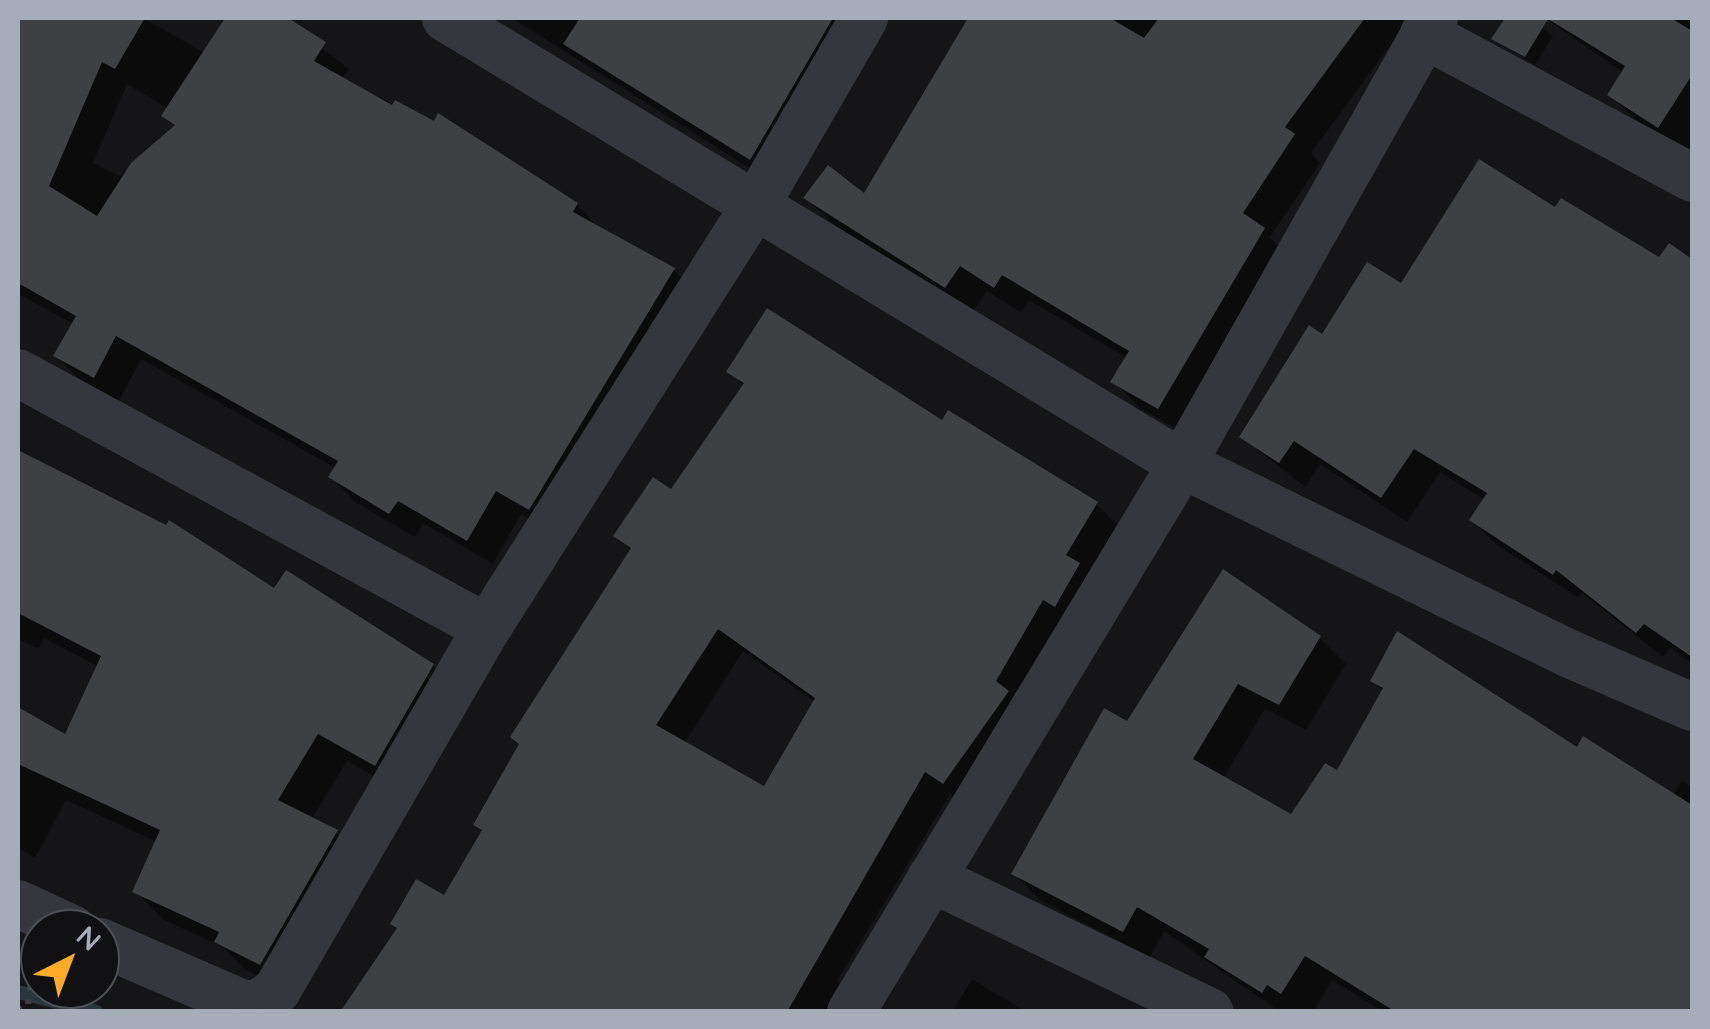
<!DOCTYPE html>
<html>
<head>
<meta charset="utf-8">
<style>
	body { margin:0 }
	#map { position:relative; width:1710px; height:1029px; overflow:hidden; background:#151517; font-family:Quicksand,sans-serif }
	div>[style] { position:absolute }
	.shadow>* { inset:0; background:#0007 }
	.stream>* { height:14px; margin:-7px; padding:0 7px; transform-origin:7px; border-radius:7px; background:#2a353c }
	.building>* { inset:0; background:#3f4044 }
	.path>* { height:6px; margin-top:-3px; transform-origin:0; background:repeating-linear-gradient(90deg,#3c3e44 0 5px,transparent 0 13px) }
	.street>* { height:48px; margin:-24px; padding:0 24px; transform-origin:24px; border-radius:24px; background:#36373d }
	span { translate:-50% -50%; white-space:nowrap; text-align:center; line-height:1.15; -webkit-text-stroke:8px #101012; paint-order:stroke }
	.frame { position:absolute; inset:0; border:20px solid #a6adb8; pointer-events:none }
	.north { position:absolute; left:20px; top:909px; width:100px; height:100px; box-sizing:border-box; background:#101012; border:2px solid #4c4f54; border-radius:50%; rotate:42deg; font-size:28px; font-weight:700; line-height:40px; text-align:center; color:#a6adb8 }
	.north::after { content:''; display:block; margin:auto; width:35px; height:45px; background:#feab27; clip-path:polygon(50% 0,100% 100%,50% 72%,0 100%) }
</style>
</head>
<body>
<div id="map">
	<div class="shadow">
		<i style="clip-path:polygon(evenodd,18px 18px,143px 18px,205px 53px,228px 18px,283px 18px,349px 69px,342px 79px,434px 124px,439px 117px,577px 205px,602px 231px,674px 270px,698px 294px,555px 533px,521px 514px,493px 564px,423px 523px,415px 537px,355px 502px,331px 477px,336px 468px,141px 359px,119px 401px,81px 381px,56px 356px,74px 324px,18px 294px,18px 18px,127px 84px,169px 109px,165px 116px,176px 127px,120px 176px,93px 163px,127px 84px)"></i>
		<i style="clip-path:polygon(512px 18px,881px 18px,778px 186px)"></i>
		<i style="clip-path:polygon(972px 18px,1440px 18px,1412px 62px,1388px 48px,1311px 153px,1320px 163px,1270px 237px,1290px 257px,1185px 434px,1140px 408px,1113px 381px,1127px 358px,1029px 300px,1021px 313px,987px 291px,972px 313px,833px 224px,806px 198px,865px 196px)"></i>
		<i style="clip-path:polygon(1508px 18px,1530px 18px,1553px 36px,1535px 65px,1495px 39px)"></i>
		<i style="clip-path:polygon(1545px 18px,1692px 18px,1692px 155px,1635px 120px,1610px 94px,1624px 73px)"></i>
		<i style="clip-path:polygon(1556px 211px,1660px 260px,1669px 247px,1692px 262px,1692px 663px,1670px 648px,1663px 657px,1582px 593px,1579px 598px,1497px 545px,1472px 520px,1485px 500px,1440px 472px,1407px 522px,1320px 464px,1305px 487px,1242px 437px,1323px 337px,1402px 286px)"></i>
		<i style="clip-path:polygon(evenodd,730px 371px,943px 424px,1096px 504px,1121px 528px,968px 807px,950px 794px,837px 981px,843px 986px,826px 1012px,343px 1012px,444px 899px,484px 832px,476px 825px,632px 552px,617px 536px,672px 492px,745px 387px,730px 371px,743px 651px,815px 702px,765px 789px,684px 744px,743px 651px)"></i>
		<i style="clip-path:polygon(18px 453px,275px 592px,433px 666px,461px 695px,404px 793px,347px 761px,311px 820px,336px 833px,365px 861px,289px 992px,246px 970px,223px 947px,164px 920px,135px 891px,157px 842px,66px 800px,35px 858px,18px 848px,18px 710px,66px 738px,99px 667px,44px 638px,38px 649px,18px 639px)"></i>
		<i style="clip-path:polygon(1320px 638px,1346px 664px,1306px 730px,1265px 709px,1223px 779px,1291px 817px,1338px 773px,1384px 692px,1373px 680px,1577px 750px,1673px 796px,1682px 781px,1692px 787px,1692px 1012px,1383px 1012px,1332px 980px,1313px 1012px,1280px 1012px,1164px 931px,1150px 957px,1040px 900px,1014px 873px,1128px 724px)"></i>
		<i style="clip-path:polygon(972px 979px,1026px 1012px,952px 1012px)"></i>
	</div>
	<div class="stream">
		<i style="left:18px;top:992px;width:81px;rotate:14.4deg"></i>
	</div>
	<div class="building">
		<i style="clip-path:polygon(18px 18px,145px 18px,115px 69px,102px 62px,49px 186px,97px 216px,131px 163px,175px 125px,161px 116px,225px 18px,288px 18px,326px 42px,314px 61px,392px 105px,395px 100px,434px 121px,438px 113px,578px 203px,573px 212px,675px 268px,529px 510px,496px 491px,467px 541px,398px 501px,389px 514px,328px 477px,338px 461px,116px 336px,94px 378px,53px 356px,76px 316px,18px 283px)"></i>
		<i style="clip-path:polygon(580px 18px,833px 18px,750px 160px,563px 44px)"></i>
		<i style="clip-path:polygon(968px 18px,1110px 18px,1144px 38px,1159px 18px,1365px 18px,1285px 127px,1295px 134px,1243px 213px,1265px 228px,1158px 409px,1110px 382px,1129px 351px,1002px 275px,994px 288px,960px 266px,945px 288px,803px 198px,828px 165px,864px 193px)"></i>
		<i style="clip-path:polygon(1505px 18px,1671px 18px,1692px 31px,1692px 75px,1658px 128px,1607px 95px,1625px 66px,1548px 19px,1525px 57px,1491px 39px)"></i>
		<i style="clip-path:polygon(1479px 159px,1555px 207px,1561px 198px,1659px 257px,1669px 243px,1692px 259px,1692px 657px,1644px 624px,1636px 633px,1556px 570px,1553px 575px,1469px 520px,1487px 493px,1414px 449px,1381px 498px,1294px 441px,1279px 463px,1239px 437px,1309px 325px,1322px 334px,1367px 262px,1401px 283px)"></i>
		<i style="clip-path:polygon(evenodd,767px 308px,942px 420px,948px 410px,1098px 502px,1066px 555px,1080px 563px,1055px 607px,1043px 600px,996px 681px,1009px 691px,943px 784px,925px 772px,787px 1012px,340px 1012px,397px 928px,390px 924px,416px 879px,444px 895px,482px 830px,473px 825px,519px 744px,510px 737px,631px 548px,613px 536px,653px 477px,671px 489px,744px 383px,726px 372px,767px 308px,718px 629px,815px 698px,764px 786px,656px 725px,718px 629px)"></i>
		<i style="clip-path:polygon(18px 450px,166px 525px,169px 520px,274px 588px,286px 570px,434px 664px,375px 766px,318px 734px,278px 800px,338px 830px,260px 965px,214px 942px,219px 932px,132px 892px,160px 830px,18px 764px,18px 707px,65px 734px,101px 656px,18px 613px)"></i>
		<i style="clip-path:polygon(1223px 569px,1321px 636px,1279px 705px,1238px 684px,1193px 759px,1291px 814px,1325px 763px,1337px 770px,1383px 688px,1370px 681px,1397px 631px,1577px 747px,1583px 736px,1692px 805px,1692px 1012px,1396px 1012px,1305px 956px,1281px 994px,1267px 985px,1262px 993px,1204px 957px,1209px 949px,1137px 907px,1123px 932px,1011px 874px,1104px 708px,1127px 721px)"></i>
	</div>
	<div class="path">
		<i style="left:18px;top:1011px;width:12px;rotate:-35deg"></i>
		<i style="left:28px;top:1004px;width:41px;rotate:-83deg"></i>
	</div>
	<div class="street">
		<i style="left:446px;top:18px;width:861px;rotate:31.21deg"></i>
		<i style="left:1182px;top:464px;width:432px;rotate:26.1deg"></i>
		<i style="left:1570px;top:654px;width:133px;rotate:23.5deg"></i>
		<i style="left:1424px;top:34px;width:304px;rotate:28.2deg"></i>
		<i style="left:18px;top:373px;width:534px;rotate:28.53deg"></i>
		<i style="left:931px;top:878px;width:309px;rotate:25.7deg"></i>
		<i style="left:18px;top:904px;width:60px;rotate:24.8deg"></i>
		<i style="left:100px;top:942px;width:154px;rotate:23.4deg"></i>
		<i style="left:241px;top:1003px;width:15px;rotate:11deg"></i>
		<i style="left:256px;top:1006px;width:26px;rotate:-37deg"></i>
		<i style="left:277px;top:990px;width:419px;rotate:-59.9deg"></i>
		<i style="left:487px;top:628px;width:498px;rotate:-57.6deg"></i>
		<i style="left:754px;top:208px;width:220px;rotate:-59.9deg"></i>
		<i style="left:851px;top:1012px;width:640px;rotate:-58.87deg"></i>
		<i style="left:1182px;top:464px;width:512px;rotate:-60.53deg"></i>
	</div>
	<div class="frame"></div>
	<div class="north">N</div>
</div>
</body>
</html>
